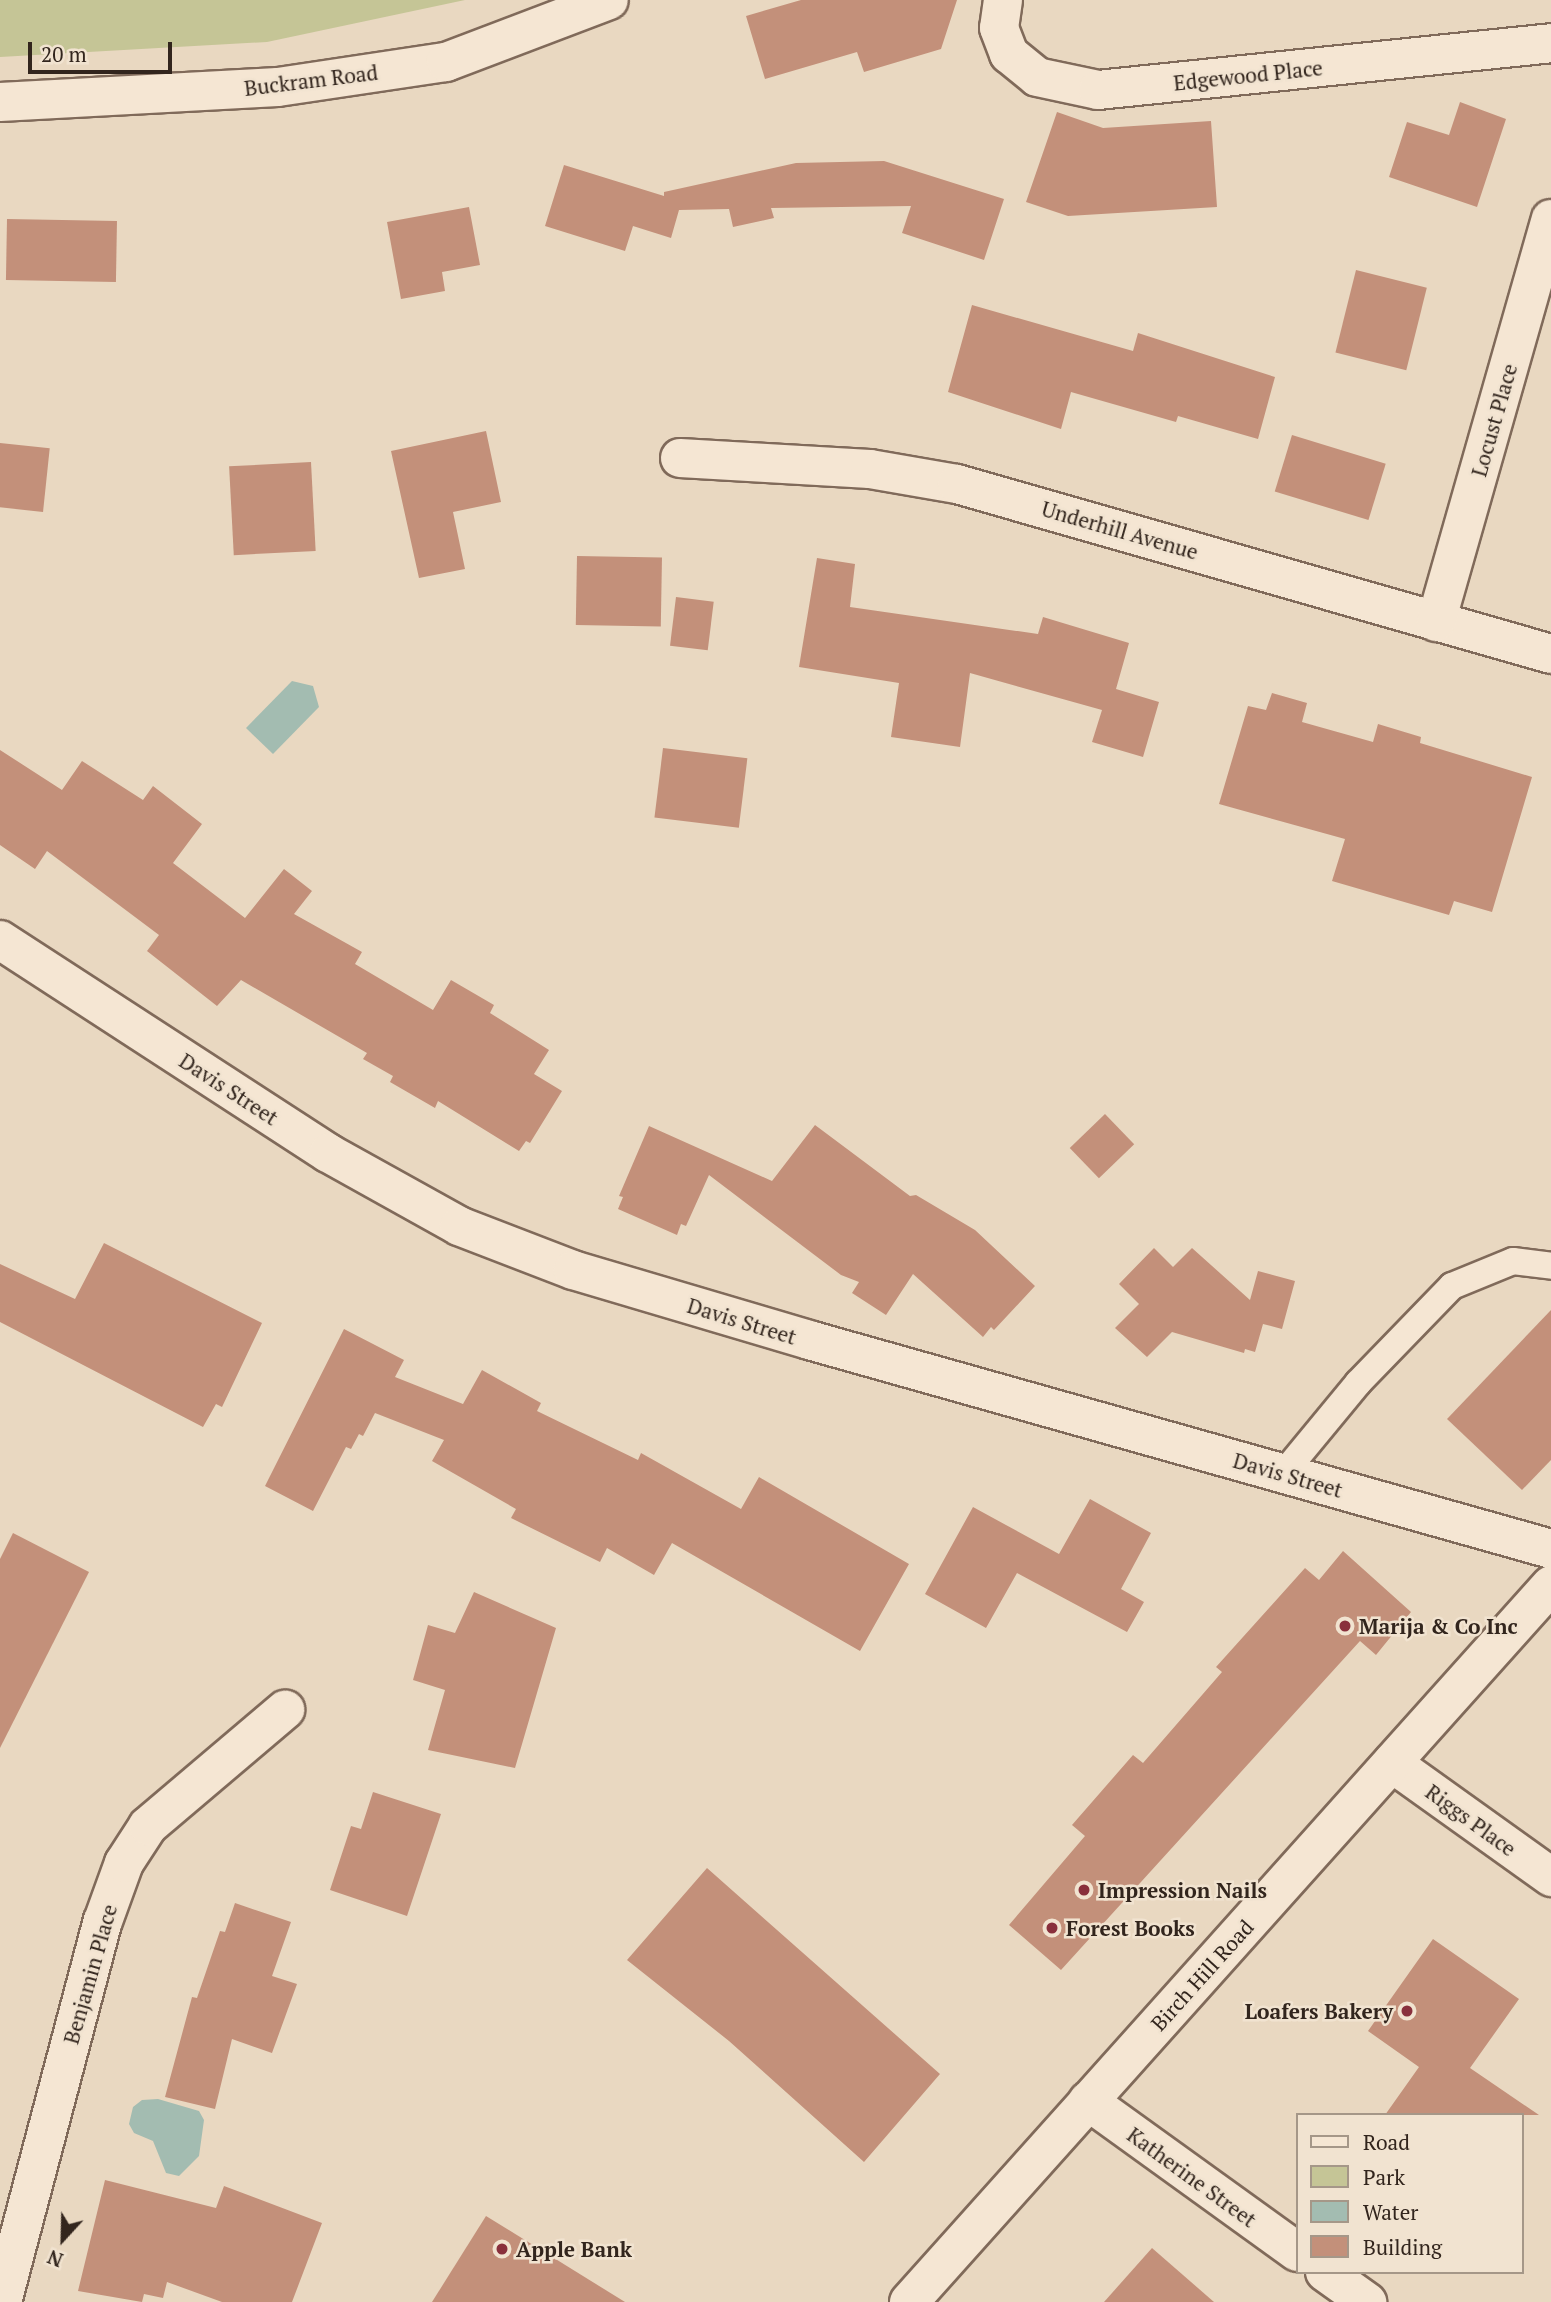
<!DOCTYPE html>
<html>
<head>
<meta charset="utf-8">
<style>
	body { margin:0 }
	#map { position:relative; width:1551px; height:2302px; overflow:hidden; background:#e9d8c1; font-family:"PT Serif",serif }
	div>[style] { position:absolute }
	.green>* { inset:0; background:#c5c596 }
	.water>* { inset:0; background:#a3bcb1 }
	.building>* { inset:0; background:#c3907a; transform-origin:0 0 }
	.roads { filter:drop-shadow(2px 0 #806a5a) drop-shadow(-2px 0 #806a5a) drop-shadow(0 2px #806a5a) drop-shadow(0 -2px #806a5a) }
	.lane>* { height:26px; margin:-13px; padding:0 13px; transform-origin:13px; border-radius:13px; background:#f5e6d3 }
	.street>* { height:38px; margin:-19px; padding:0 19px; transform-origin:19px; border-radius:19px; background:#f5e6d3 }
	.secondary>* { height:38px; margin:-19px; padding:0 19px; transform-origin:19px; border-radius:19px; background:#f5e6d3 }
	.dots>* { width:19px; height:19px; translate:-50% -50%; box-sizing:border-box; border:4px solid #f1e3d0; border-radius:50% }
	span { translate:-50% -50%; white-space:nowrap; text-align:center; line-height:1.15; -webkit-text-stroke:5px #f1e3d0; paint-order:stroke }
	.street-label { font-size:21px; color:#32251d }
	.poi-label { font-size:21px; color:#32251d; font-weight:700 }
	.left { translate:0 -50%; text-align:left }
	.right { translate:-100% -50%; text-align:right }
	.legend { position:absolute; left:1296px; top:2113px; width:228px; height:161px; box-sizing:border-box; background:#f1e3d0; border:2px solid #a59788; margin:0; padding:9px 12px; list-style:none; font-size:21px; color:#32251d }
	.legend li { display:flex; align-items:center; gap:14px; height:35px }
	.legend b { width:35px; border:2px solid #a59788 }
	.north { position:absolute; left:28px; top:2204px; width:70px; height:70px; -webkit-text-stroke:5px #f1e3d0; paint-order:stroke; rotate:202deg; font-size:19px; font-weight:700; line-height:28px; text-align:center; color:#32251d }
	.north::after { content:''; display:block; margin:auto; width:24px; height:32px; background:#32251d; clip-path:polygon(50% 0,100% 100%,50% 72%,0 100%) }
	.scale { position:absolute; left:28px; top:42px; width:144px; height:32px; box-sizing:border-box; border:4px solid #32251d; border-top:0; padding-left:9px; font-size:21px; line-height:24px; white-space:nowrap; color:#32251d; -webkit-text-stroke:5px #f1e3d0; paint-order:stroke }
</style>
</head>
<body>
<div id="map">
	<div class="green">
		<i style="clip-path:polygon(0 0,465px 0,267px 42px,0 57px)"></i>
	</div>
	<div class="water">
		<i style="clip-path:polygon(292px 681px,313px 686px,319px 707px,273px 754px,246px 728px)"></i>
		<i style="clip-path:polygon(158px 2099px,199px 2111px,204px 2120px,199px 2156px,179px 2176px,166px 2173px,153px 2141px,134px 2133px,129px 2124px,133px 2107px,142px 2100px)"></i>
	</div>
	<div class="building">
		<i style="clip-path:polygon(801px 0,957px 0,941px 49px,864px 72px,857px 52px,765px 79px,746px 16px)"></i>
		<i style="clip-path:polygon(1460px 102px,1506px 119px,1477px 207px,1389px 177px,1407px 122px,1449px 135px)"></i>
		<i style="clip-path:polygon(1057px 112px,1103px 128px,1211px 121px,1217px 207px,1068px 216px,1026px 202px)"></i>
		<i style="clip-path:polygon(884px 161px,1004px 199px,984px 260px,902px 233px,911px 206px,771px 208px,774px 218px,733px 227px,729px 209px,679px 210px,671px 238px,633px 226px,625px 251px,545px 226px,564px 165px,664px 196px,664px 192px,796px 163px)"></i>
		<i style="clip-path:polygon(469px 207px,480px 265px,442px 272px,445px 291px,401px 299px,387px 222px)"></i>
		<i style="left:7px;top:219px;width:110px;height:61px;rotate:1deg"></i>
		<i style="left:1356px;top:270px;width:73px;height:85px;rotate:14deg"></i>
		<i style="clip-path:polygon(972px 305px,1133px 351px,1138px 333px,1275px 377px,1258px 439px,1178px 416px,1176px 422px,1071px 392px,1061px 429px,948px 392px)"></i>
		<i style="clip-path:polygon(486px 431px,501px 502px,453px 512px,465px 569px,419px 578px,391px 451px)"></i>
		<i style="left:1292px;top:435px;width:98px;height:59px;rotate:17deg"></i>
		<i style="left:0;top:443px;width:50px;height:64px;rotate:6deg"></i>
		<i style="left:311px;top:462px;width:89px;height:82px;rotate:87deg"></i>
		<i style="left:577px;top:556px;width:85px;height:69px;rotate:1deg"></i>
		<i style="clip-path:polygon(817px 558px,855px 564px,850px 607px,1038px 634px,1043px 617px,1129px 643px,1116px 689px,1159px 702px,1143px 757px,1092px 742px,1102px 710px,970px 673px,960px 747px,891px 737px,899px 683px,799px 667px)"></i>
		<i style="left:676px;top:597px;width:38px;height:49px;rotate:7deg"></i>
		<i style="clip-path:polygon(1272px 693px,1307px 703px,1302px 722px,1373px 742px,1378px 724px,1421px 737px,1420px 743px,1532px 777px,1492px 912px,1454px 901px,1449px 915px,1332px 881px,1345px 839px,1219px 804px,1248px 706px,1266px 710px)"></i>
		<i style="left:663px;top:748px;width:85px;height:70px;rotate:7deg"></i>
		<i style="clip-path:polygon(0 750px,62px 790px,82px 761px,143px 800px,153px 786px,202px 824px,173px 863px,245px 918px,284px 869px,312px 891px,294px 914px,362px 952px,355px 964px,433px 1010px,451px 980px,494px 1005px,490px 1013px,549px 1050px,534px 1074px,562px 1091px,530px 1143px,526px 1141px,519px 1151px,438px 1101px,435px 1108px,390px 1082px,393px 1076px,363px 1059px,367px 1053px,241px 980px,217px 1006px,147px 951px,159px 935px,47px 851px,35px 869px,0 845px)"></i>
		<i style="left:1105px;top:1114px;width:42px;height:49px;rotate:46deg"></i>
		<i style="clip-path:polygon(815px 1125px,910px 1196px,916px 1195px,975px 1230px,1035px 1286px,994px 1330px,991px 1327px,983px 1337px,913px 1274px,886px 1315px,852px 1293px,859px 1282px,841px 1275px,709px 1175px,686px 1226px,681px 1224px,677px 1235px,618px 1209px,623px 1197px,619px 1196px,649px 1126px,772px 1181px)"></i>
		<i style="clip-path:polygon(104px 1243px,262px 1323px,222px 1407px,216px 1404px,203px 1427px,0 1322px,0 1264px,75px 1299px)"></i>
		<i style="clip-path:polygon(1154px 1248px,1173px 1267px,1192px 1248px,1250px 1300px,1258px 1271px,1295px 1281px,1282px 1329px,1263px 1324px,1255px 1352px,1245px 1349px,1244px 1353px,1172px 1332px,1147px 1357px,1115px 1328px,1139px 1304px,1119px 1284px)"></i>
		<i style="clip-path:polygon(1551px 1310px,1551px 1460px,1522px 1490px,1447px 1419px)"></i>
		<i style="clip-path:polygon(344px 1329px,404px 1360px,395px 1377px,463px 1404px,482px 1370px,541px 1403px,537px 1411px,638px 1460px,641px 1453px,741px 1509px,759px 1477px,909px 1564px,860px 1651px,672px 1543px,654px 1575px,607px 1548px,600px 1562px,511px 1518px,516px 1509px,432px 1461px,444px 1440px,375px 1413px,363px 1436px,359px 1434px,351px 1449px,346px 1447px,313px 1511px,265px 1486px)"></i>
		<i style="clip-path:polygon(1090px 1499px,1151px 1533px,1121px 1589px,1144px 1602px,1127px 1632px,1017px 1573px,986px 1628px,925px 1594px,973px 1507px,1059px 1554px)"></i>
		<i style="clip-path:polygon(13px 1533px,89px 1572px,0 1748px,0 1559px)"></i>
		<i style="clip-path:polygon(1343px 1551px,1411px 1612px,1376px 1655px,1360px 1641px,1061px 1970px,1009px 1925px,1085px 1836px,1072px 1825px,1133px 1755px,1143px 1763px,1222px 1672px,1216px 1667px,1305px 1568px,1319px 1580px)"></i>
		<i style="clip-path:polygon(474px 1592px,556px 1628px,515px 1768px,428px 1750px,445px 1690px,413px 1680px,428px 1625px,455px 1633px)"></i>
		<i style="clip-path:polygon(373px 1792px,441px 1814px,407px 1916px,330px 1890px,351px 1826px,361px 1829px)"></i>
		<i style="clip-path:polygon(707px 1868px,940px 2074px,864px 2162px,729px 2041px,627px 1960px)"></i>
		<i style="clip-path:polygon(235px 1903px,291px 1922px,272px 1976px,297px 1984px,272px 2053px,232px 2039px,215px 2109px,165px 2097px,192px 1997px,197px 1998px,220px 1931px,225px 1932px)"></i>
		<i style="clip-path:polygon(1433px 1939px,1519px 1999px,1470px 2068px,1539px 2115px,1385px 2115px,1419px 2067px,1368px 2031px)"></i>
		<i style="clip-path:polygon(105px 2180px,216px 2208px,224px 2186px,322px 2223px,292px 2302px,222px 2302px,167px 2282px,163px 2298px,144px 2294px,142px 2302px,78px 2291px)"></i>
		<i style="clip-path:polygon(486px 2216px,625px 2302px,432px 2302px)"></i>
		<i style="clip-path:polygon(1152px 2248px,1214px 2302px,1104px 2302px)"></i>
	</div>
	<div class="roads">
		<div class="lane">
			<i style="left:1283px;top:1474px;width:118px;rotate:-50.5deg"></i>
			<i style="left:1358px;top:1383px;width:135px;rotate:-45.9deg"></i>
			<i style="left:1452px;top:1286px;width:66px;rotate:-22.3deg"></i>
			<i style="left:1513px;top:1261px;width:38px;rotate:7deg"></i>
		</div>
		<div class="street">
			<i style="left:1003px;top:0;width:28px;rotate:98deg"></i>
			<i style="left:999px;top:28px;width:28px;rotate:69deg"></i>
			<i style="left:1009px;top:54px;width:36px;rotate:39deg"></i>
			<i style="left:1037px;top:77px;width:62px;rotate:12deg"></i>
			<i style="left:1098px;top:90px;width:455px;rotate:-5.9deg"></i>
			<i style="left:680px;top:458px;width:190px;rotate:3.3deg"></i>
			<i style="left:870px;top:469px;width:88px;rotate:9.8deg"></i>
			<i style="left:957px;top:484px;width:618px;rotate:15.97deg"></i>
			<i style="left:1436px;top:622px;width:419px;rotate:-74.1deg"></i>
			<i style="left:0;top:940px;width:391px;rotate:33deg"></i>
			<i style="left:328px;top:1153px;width:150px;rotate:29.1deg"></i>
			<i style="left:459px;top:1226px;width:122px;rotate:21.1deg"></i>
			<i style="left:573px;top:1270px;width:246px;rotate:16.5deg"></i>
			<i style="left:809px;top:1340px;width:771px;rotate:15.73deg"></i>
			<i style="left:1392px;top:1763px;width:196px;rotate:35.6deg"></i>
			<i style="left:1088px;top:2101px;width:258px;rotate:35.8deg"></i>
			<i style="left:1325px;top:2272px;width:52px;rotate:35.5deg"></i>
			<i style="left:2px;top:2302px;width:394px;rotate:-75.2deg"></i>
			<i style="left:103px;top:1921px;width:62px;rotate:-70.1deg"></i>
			<i style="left:124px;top:1863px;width:44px;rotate:-57deg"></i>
			<i style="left:148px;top:1826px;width:180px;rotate:-40.3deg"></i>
		</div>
		<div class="secondary">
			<i style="left:0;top:102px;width:278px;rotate:-3.1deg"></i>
			<i style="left:278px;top:87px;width:170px;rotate:-8.5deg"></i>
			<i style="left:446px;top:62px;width:174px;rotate:-20.8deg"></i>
			<i style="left:909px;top:2302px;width:962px;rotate:-48.16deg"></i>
		</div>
	</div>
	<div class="dots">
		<i style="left:1345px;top:1626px;background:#89303c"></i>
		<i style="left:1084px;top:1890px;background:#89303c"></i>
		<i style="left:1052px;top:1928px;background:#89303c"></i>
		<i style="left:1407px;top:2011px;background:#89303c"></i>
		<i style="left:502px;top:2249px;background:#89303c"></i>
	</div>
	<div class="street-label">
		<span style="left:1248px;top:75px;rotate:-6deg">Edgewood Place</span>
		<span style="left:311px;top:80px;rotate:-7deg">Buckram Road</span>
		<span style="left:1494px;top:420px;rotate:-74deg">Locust Place</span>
		<span style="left:1120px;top:530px;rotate:16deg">Underhill Avenue</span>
		<span style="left:229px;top:1089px;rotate:33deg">Davis Street</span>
		<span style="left:742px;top:1321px;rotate:17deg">Davis Street</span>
		<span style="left:1288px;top:1475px;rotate:16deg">Davis Street</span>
		<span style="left:1471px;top:1820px;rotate:36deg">Riggs Place</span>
		<span style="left:90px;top:1974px;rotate:-74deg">Benjamin Place</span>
		<span style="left:1202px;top:1975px;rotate:-48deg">Birch Hill Road</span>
		<span style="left:1192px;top:2177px;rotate:36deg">Katherine Street</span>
	</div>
	<div class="poi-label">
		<span class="left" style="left:1359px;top:1626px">Marija &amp; Co Inc</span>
		<span class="left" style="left:1098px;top:1890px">Impression Nails</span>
		<span class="left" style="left:1066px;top:1928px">Forest Books</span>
		<span class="right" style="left:1393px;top:2011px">Loafers Bakery</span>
		<span class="left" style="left:516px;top:2249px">Apple Bank</span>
	</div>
	<ul class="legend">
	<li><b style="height:9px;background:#f5e6d3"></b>Road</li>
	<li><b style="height:19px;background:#c5c596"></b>Park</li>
	<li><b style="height:19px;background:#a3bcb1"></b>Water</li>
	<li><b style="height:19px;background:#c3907a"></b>Building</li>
	</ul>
	<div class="north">N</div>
	<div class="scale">20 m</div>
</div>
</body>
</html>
